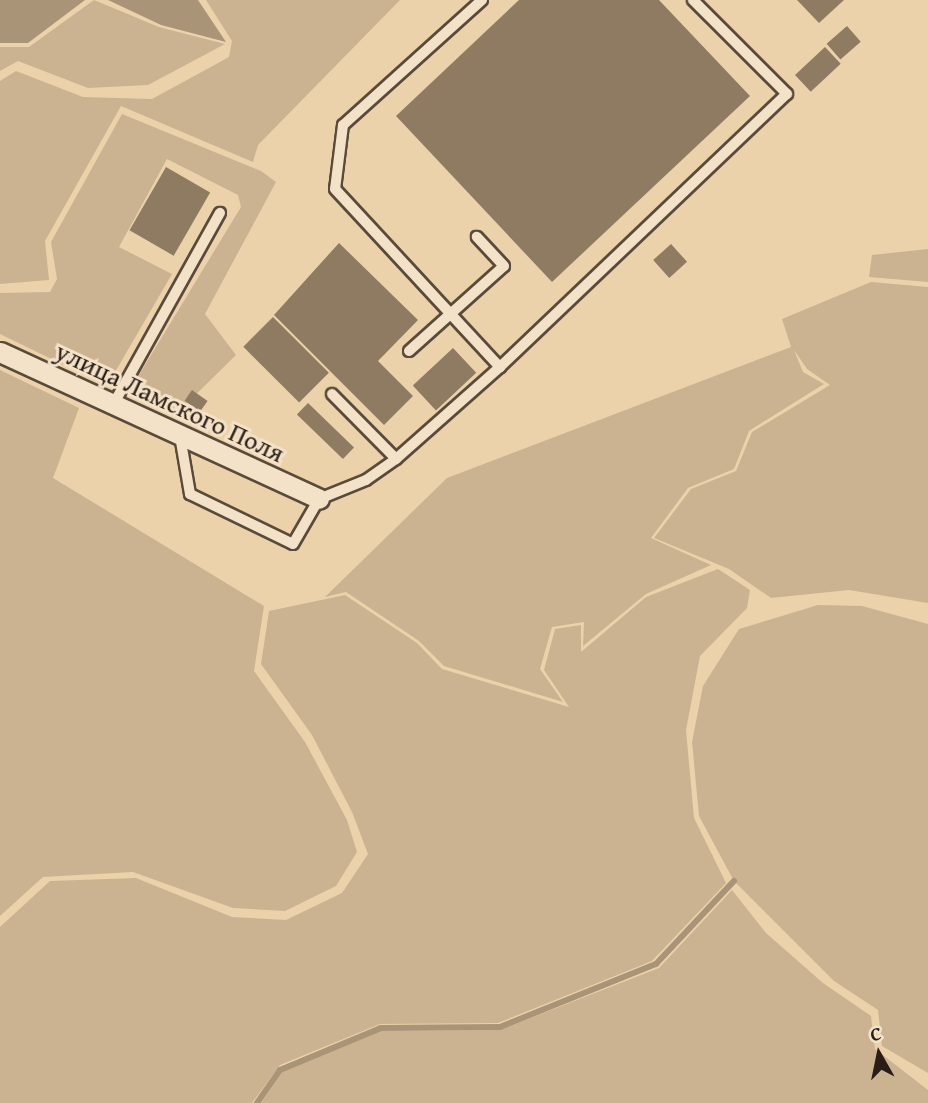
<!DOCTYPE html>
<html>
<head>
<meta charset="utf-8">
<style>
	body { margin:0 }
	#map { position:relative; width:928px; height:1103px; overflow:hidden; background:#ecd2aa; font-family:"Gentium Book Plus",serif }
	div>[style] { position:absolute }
	.green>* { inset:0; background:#cbb391 }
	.water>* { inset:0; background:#aa9477 }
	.stream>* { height:6px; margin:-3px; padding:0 3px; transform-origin:3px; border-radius:3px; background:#aa9477 }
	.building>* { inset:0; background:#8e7b62; transform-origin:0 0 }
	.roads { filter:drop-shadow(2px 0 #5a4a3a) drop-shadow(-2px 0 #5a4a3a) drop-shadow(0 2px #5a4a3a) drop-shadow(0 -2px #5a4a3a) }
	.service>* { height:10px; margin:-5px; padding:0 5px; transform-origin:5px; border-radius:5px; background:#f3e2c8 }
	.minor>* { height:19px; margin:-9.5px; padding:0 9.5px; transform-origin:9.5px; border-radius:9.5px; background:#f3e2c8 }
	span { translate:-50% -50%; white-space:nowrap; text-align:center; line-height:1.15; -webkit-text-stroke:6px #f3e2c8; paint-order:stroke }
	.street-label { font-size:26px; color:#291d15 }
	.north { position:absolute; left:844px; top:1019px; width:70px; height:70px; -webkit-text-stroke:5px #f3e2c8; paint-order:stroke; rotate:351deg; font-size:19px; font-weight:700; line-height:28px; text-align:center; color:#291d15 }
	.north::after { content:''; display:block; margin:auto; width:24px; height:32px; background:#291d15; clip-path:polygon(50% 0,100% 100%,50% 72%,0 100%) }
</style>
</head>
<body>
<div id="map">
	<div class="green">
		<i style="clip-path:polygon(94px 0,159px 27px,225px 44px,148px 85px,88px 88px,18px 61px,0 71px,0 47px,29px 47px)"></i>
		<i style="clip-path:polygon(206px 0,400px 0,258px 145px,253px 162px,121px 106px,45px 241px,49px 280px,0 284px,0 81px,16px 71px,83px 97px,152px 99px,229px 57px,232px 41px)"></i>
		<i style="clip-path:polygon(122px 114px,261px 171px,276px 182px,205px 314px,236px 355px,174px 416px,128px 393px,241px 207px,238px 195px,167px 159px,119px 247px,172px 274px,107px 386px,0 334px,0 293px,50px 292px,57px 279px,51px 242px)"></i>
		<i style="clip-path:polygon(928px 249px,928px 282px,869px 277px,872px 255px)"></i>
		<i style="clip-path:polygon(871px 282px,928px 287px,928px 603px,849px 590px,771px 598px,729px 569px,654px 538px,691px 489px,736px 471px,752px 432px,830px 385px,807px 369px,794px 350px,803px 372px,824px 384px,749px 431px,734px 469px,688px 488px,651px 538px,711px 565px,646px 594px,583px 646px,584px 622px,552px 627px,540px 669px,563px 702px,444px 666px,419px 641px,346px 592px,325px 597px,447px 478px,791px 347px,782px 319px)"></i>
		<i style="clip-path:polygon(0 370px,79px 408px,53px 478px,264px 606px,254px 671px,305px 742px,347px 820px,357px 852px,336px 886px,285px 911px,233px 908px,133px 872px,43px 877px,0 916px)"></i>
		<i style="clip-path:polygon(718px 569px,750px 590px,747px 608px,700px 656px,686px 730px,694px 818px,726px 883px,652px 961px,498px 1023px,380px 1024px,280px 1065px,252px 1103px,0 1103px,0 927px,50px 881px,136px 878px,232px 917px,286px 920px,342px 893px,368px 854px,352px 812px,312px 735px,261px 664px,269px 611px,345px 595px,417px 643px,442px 669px,569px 707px,544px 670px,555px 629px,581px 625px,581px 652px,646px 597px)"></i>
		<i style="clip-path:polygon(818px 605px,862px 606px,928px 624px,928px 1073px,882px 1046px,878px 1010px,834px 981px,734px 881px,699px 816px,692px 742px,703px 686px,739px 629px)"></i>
		<i style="clip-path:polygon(732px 890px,766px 933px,823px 983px,871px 1016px,875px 1049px,928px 1090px,928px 1103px,261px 1103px,283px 1071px,381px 1031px,500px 1030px,659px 968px)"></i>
	</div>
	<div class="water">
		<i style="clip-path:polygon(0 0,85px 0,28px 43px,0 43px)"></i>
		<i style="clip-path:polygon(108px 0,198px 0,226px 42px,161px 25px)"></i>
	</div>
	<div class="stream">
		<i style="left:257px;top:1103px;width:40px;rotate:-55.1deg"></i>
		<i style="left:280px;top:1070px;width:109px;rotate:-22.6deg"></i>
		<i style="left:381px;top:1028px;width:119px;rotate:-0.5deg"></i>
		<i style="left:500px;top:1027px;width:168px;rotate:-22deg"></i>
		<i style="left:656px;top:964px;width:114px;rotate:-46.8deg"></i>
	</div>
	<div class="building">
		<i style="clip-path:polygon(519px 0,659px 0,750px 96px,552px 282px,396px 116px)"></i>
		<i style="clip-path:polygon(797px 0,844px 0,819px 23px)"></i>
		<i style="left:847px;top:26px;width:21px;height:27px;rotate:49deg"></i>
		<i style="left:825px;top:47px;width:23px;height:41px;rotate:47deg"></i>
		<i style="left:166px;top:167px;width:51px;height:73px;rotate:30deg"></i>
		<i style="clip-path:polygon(339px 243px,418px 320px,378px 361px,413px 396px,384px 425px,274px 315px)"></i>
		<i style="left:671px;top:244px;width:24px;height:24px;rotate:48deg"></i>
		<i style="left:273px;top:317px;width:79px;height:42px;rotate:45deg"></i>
		<i style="left:453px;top:348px;width:34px;height:55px;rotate:47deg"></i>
		<i style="left:192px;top:390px;width:19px;height:13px;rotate:35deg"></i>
		<i style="left:308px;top:403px;width:64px;height:16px;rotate:44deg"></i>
	</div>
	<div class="roads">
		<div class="service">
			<i style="left:482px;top:0;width:187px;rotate:138deg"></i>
			<i style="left:343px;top:125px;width:64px;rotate:97.1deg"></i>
			<i style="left:335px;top:189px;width:243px;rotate:47.2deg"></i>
			<i style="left:409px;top:351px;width:127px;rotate:-41.8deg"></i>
			<i style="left:504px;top:266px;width:40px;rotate:-133deg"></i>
			<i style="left:332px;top:394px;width:91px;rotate:45.4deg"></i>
			<i style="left:113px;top:405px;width:220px;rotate:-60.9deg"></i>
			<i style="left:180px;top:436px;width:59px;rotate:80.2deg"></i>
			<i style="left:190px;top:494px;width:114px;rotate:25.9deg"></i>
			<i style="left:293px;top:544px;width:52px;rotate:-60deg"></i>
			<i style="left:319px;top:499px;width:51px;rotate:-22deg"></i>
			<i style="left:366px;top:480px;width:37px;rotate:-35deg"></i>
			<i style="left:396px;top:459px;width:139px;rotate:-41.5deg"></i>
			<i style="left:500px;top:367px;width:396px;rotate:-43.6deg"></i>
			<i style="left:787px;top:94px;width:133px;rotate:-135deg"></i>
		</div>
		<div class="minor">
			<i style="left:0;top:352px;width:351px;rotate:24.7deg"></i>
		</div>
	</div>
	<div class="street-label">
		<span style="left:170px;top:402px;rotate:25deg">улица Ламского Поля</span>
	</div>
	<div class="north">С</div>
</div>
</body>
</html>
